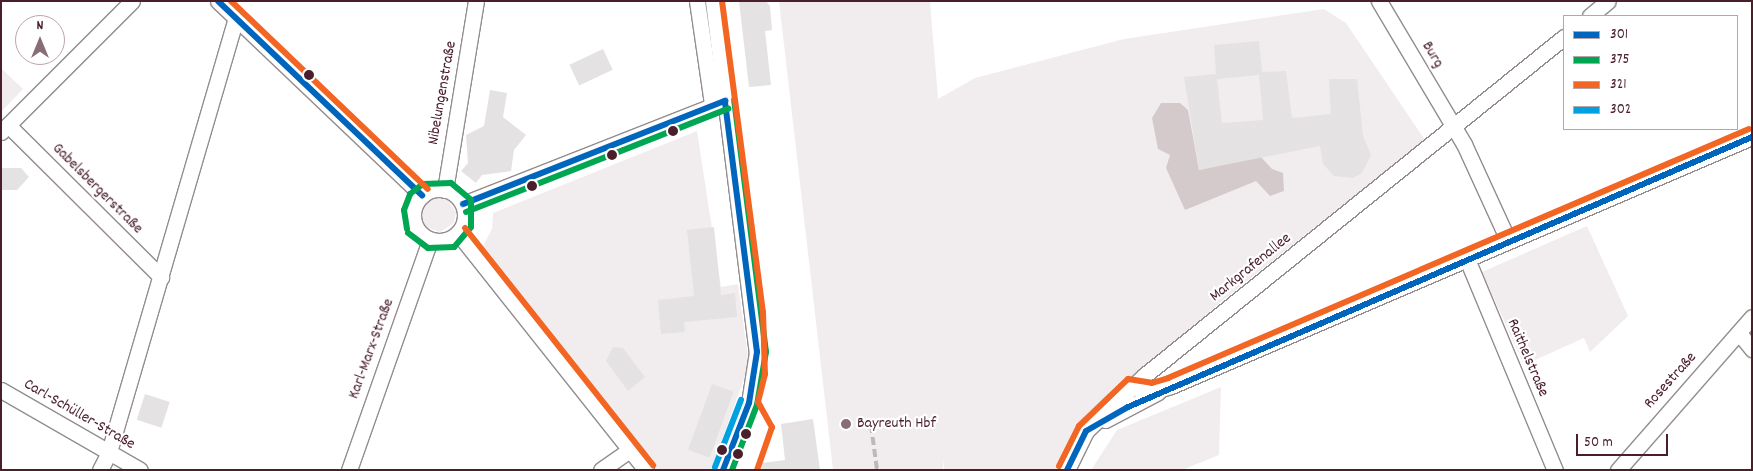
<!DOCTYPE html>
<html>
<head>
<meta charset="utf-8">
<style>
	body { margin:0 }
	#map { position:relative; width:1753px; height:471px; overflow:hidden; background:#fff; font-family:Dekko,sans-serif }
	div>[style] { position:absolute }
	.built>* { inset:0; background:#f1edee }
	.water>* { inset:0; background:#d4cacc }
	.building>* { inset:0; background:#e4e2e3; transform-origin:0 0 }
	.roads { filter:drop-shadow(1px 0 #948c8e) drop-shadow(-1px 0 #948c8e) drop-shadow(0 1px #948c8e) drop-shadow(0 -1px #948c8e) }
	.minor>* { height:15px; margin:-7.5px; padding:0 7.5px; transform-origin:7.5px; border-radius:7.5px; background:#fff }
	.minor>.ring { margin:-7.5px; padding:0; box-sizing:content-box; background:none; border:15px solid #fff; border-radius:50% }
	.rail>* { height:4px; margin-top:-2px; transform-origin:0; background:repeating-linear-gradient(90deg,#bdb8b9 0 8px,transparent 0 12px) }
	.bus-1>* { height:6px; margin:-3px; padding:0 3px; transform-origin:3px; border-radius:3px; background:#0065bd }
	.bus-2>* { height:6px; margin:-3px; padding:0 3px; transform-origin:3px; border-radius:3px; background:#00a651 }
	.bus-3>* { height:6px; margin:-3px; padding:0 3px; transform-origin:3px; border-radius:3px; background:#f26522 }
	.bus-4>* { height:6px; margin:-3px; padding:0 3px; transform-origin:3px; border-radius:3px; background:#00a1e0 }
	.dots>* { width:14px; height:14px; translate:-50% -50%; box-sizing:border-box; border:2px solid #fff; border-radius:50% }
	span { translate:-50% -50%; white-space:nowrap; text-align:center; line-height:1.15; -webkit-text-stroke:4.5px #fff; paint-order:stroke }
	.street-label { font-size:16px; color:#4a1f2b }
	.poi-label { font-size:16px; color:#4a1f2b }
	.left { translate:0 -50%; text-align:left }
	.frame { position:absolute; inset:0; border:2px solid #4a1f2b; pointer-events:none }
	.legend { position:absolute; left:1563px; top:15px; width:175px; height:115px; box-sizing:border-box; background:#fff; border:1px solid #b7a5aa; margin:0; padding:6px 9px; list-style:none; font-size:15px; color:#4a1f2b }
	.legend li { display:flex; align-items:center; gap:10px; height:25px }
	.legend b { width:25px; border:1px solid #b7a5aa }
	.north { position:absolute; left:15px; top:15px; width:50px; height:50px; box-sizing:border-box; background:#fff; border:1px solid #b7a5aa; border-radius:50%; rotate:0deg; font-size:14px; font-weight:700; line-height:20px; text-align:center; color:#4a1f2b }
	.north::after { content:''; display:block; margin:auto; width:18px; height:22px; background:#896d75; clip-path:polygon(50% 0,100% 100%,50% 72%,0 100%) }
	.scale { position:absolute; left:1576px; top:434px; width:92px; height:22px; box-sizing:border-box; border:2px solid #4a1f2b; border-top:0; padding-left:6px; font-size:15px; line-height:18px; white-space:nowrap; color:#4a1f2b; -webkit-text-stroke:4px #fff; paint-order:stroke }
</style>
</head>
<body>
<div id="map">
	<div class="built">
		<i style="clip-path:polygon(779px 1px,930px 1px,938px 99px,975px 78px,1124px 39px,1324px 9px,1346px 23px,1425px 140px,1223px 300px,1091px 417px,1060px 470px,944px 470px,943px 457px,943px 470px,833px 470px)"></i>
		<i style="clip-path:polygon(1px 68px,23px 89px,1px 112px)"></i>
		<i style="clip-path:polygon(697px 131px,721px 287px,738px 284px,749px 365px,711px 470px,652px 470px,482px 248px,492px 229px,493px 213px)"></i>
		<i style="clip-path:polygon(436px 197px,447px 199px,456px 212px,454px 223px,440px 232px,425px 227px,420px 216px,422px 206px)"></i>
		<i style="clip-path:polygon(1587px 226px,1628px 316px,1590px 352px,1584px 338px,1524px 365px,1482px 272px)"></i>
		<i style="clip-path:polygon(1221px 387px,1219px 455px,1182px 470px,1091px 470px,1117px 430px)"></i>
	</div>
	<div class="water">
		<i style="clip-path:polygon(1161px 103px,1180px 103px,1188px 110px,1199px 170px,1260px 156px,1272px 169px,1283px 173px,1284px 191px,1270px 196px,1256px 181px,1185px 210px,1166px 168px,1170px 155px,1158px 149px,1152px 118px)"></i>
	</div>
	<div class="building">
		<i style="clip-path:polygon(739px 1px,766px 1px,770px 6px,772px 30px,765px 31px,771px 85px,749px 87px)"></i>
		<i style="clip-path:polygon(evenodd,1259px 41px,1262px 72px,1286px 71px,1292px 118px,1331px 114px,1329px 79px,1357px 79px,1363px 136px,1371px 155px,1362px 173px,1353px 178px,1334px 176px,1323px 164px,1320px 146px,1199px 170px,1184px 77px,1216px 74px,1214px 45px,1259px 41px,1259px 75px,1263px 120px,1222px 123px,1217px 79px,1259px 75px)"></i>
		<i style="left:603px;top:49px;width:23px;height:37px;rotate:65deg"></i>
		<i style="clip-path:polygon(490px 90px,507px 93px,503px 117px,526px 135px,514px 150px,511px 171px,482px 175px,476px 183px,461px 171px,468px 163px,466px 135px,484px 126px)"></i>
		<i style="clip-path:polygon(1px 168px,21px 168px,29px 177px,17px 190px,1px 190px)"></i>
		<i style="clip-path:polygon(714px 227px,721px 295px,735px 293px,737px 317px,684px 322px,685px 332px,661px 334px,658px 300px,694px 296px,687px 230px)"></i>
		<i style="clip-path:polygon(613px 347px,623px 348px,645px 377px,628px 391px,606px 361px)"></i>
		<i style="left:712px;top:384px;width:23px;height:70px;rotate:20deg"></i>
		<i style="left:145px;top:394px;width:26px;height:27px;rotate:18deg"></i>
		<i style="clip-path:polygon(813px 419px,820px 470px,762px 470px,762px 463px,785px 460px,781px 424px)"></i>
	</div>
	<div class="roads">
		<div class="minor">
			<i style="left:218px;top:1px;width:282px;rotate:43.6deg"></i>
			<i style="left:697px;top:1px;width:104px;rotate:81.7deg"></i>
			<i style="left:713px;top:1px;width:354px;rotate:82.9deg"></i>
			<i style="left:757px;top:352px;width:52px;rotate:98.9deg"></i>
			<i style="left:749px;top:403px;width:72px;rotate:111.2deg"></i>
			<i style="left:1379px;top:1px;width:166px;rotate:59.3deg"></i>
			<i style="left:1464px;top:144px;width:106px;rotate:65.4deg"></i>
			<i style="left:1590px;top:16px;width:23px;rotate:-40deg"></i>
			<i style="left:8px;top:125px;width:216px;rotate:44.8deg"></i>
			<i style="left:1px;top:132px;width:185px;rotate:-45deg"></i>
			<i class="ring" style="left:413px;top:189px;width:37px;height:37px"></i>
			<i style="left:445px;top:190px;width:192px;rotate:-80.7deg"></i>
			<i style="left:463px;top:204px;width:282px;rotate:-21.5deg"></i>
			<i style="left:458px;top:233px;width:303px;rotate:51.6deg"></i>
			<i style="left:1467px;top:259px;width:229px;rotate:67.4deg"></i>
			<i style="left:1739px;top:333px;width:21px;rotate:51deg"></i>
			<i style="left:1132px;top:387px;width:21px;rotate:14deg"></i>
			<i style="left:1152px;top:392px;width:20px;rotate:-18deg"></i>
			<i style="left:1171px;top:386px;width:632px;rotate:-23.2deg"></i>
			<i style="left:1px;top:390px;width:160px;rotate:29.9deg"></i>
			<i style="left:1105px;top:420px;width:60px;rotate:-27.8deg"></i>
			<i style="left:100px;top:470px;width:20px;rotate:-63deg"></i>
			<i style="left:109px;top:452px;width:451px;rotate:-73.7deg"></i>
			<i style="left:349px;top:470px;width:244px;rotate:-70.6deg"></i>
			<i style="left:601px;top:470px;width:35px;rotate:-35deg"></i>
			<i style="left:1067px;top:470px;width:43px;rotate:-64deg"></i>
			<i style="left:1086px;top:431px;width:81px;rotate:-43.5deg"></i>
			<i style="left:1145px;top:375px;width:538px;rotate:-38.89deg"></i>
			<i style="left:1618px;top:470px;width:203px;rotate:-48.8deg"></i>
		</div>
	</div>
	<div class="rail">
		<i style="left:871px;top:425px;width:45px;rotate:82.4deg"></i>
	</div>
	<div class="bus-1">
		<i style="left:218px;top:1px;width:282px;rotate:43.6deg"></i>
		<i style="left:463px;top:204px;width:282px;rotate:-21.5deg"></i>
		<i style="left:723px;top:470px;width:72px;rotate:-68.8deg"></i>
		<i style="left:749px;top:403px;width:52px;rotate:-81.1deg"></i>
		<i style="left:757px;top:352px;width:253px;rotate:-97.3deg"></i>
		<i style="left:1067px;top:470px;width:43px;rotate:-64deg"></i>
		<i style="left:1086px;top:431px;width:48px;rotate:-29.7deg"></i>
		<i style="left:1128px;top:407px;width:680px;rotate:-23.4deg"></i>
	</div>
	<div class="bus-2">
		<i style="left:466px;top:212px;width:282px;rotate:-21.5deg"></i>
		<i style="left:407px;top:229px;width:19px;rotate:-99deg"></i>
		<i style="left:404px;top:210px;width:17px;rotate:-69deg"></i>
		<i style="left:410px;top:194px;width:16px;rotate:-38deg"></i>
		<i style="left:423px;top:184px;width:28px;rotate:-2deg"></i>
		<i style="left:451px;top:183px;width:26px;rotate:40deg"></i>
		<i style="left:471px;top:200px;width:27px;rotate:90deg"></i>
		<i style="left:471px;top:227px;width:26px;rotate:130deg"></i>
		<i style="left:454px;top:247px;width:26px;rotate:178deg"></i>
		<i style="left:428px;top:248px;width:25px;rotate:-143deg"></i>
		<i style="left:732px;top:470px;width:70px;rotate:-69deg"></i>
		<i style="left:757px;top:405px;width:54px;rotate:-80.4deg"></i>
		<i style="left:766px;top:352px;width:254px;rotate:-97.2deg"></i>
	</div>
	<div class="bus-3">
		<i style="left:231px;top:1px;width:272px;rotate:43.7deg"></i>
		<i style="left:722px;top:1px;width:314px;rotate:82.5deg"></i>
		<i style="left:763px;top:312px;width:62px;rotate:88.2deg"></i>
		<i style="left:765px;top:374px;width:29px;rotate:104deg"></i>
		<i style="left:758px;top:402px;width:29px;rotate:61deg"></i>
		<i style="left:772px;top:427px;width:46px;rotate:109.2deg"></i>
		<i style="left:465px;top:228px;width:303px;rotate:51.6deg"></i>
		<i style="left:1059px;top:466px;width:45px;rotate:-63.4deg"></i>
		<i style="left:1079px;top:426px;width:68px;rotate:-43.8deg"></i>
		<i style="left:1128px;top:379px;width:24px;rotate:9deg"></i>
		<i style="left:1152px;top:383px;width:17px;rotate:-17deg"></i>
		<i style="left:1168px;top:378px;width:632px;rotate:-23.2deg"></i>
	</div>
	<div class="bus-4">
		<i style="left:715px;top:467px;width:72px;rotate:-68.8deg"></i>
	</div>
	<div class="dots">
		<i style="left:309px;top:75px;background:#4a1f2b"></i>
		<i style="left:673px;top:131px;background:#4a1f2b"></i>
		<i style="left:612px;top:155px;background:#4a1f2b"></i>
		<i style="left:532px;top:186px;background:#4a1f2b"></i>
		<i style="left:846px;top:424px;background:#896d75"></i>
		<i style="left:746px;top:434px;background:#4a1f2b"></i>
		<i style="left:722px;top:450px;background:#4a1f2b"></i>
		<i style="left:738px;top:454px;background:#4a1f2b"></i>
	</div>
	<div class="street-label">
		<span style="left:1432px;top:55px;rotate:59deg">Burg</span>
		<span style="left:443px;top:93px;rotate:-80deg">Nibelungenstraße</span>
		<span style="left:97px;top:189px;rotate:45deg">Gabelsbergerstraße</span>
		<span style="left:1251px;top:268px;rotate:-39deg">Markgrafenallee</span>
		<span style="left:372px;top:349px;rotate:-70deg">Karl-Marx-Straße</span>
		<span style="left:1527px;top:358px;rotate:67deg">Raithelstraße</span>
		<span style="left:1671px;top:381px;rotate:-48deg">Rosestraße</span>
		<span style="left:79px;top:415px;rotate:30deg">Carl-Schüller-Straße</span>
	</div>
	<div class="poi-label">
		<span class="left" style="left:857px;top:424px">Bayreuth Hbf</span>
	</div>
	<div class="frame"></div>
	<ul class="legend">
	<li><b style="height:6px;background:#0065bd"></b>301</li>
	<li><b style="height:6px;background:#00a651"></b>375</li>
	<li><b style="height:6px;background:#f26522"></b>321</li>
	<li><b style="height:6px;background:#00a1e0"></b>302</li>
	</ul>
	<div class="north">N</div>
	<div class="scale">50 m</div>
</div>
</body>
</html>
